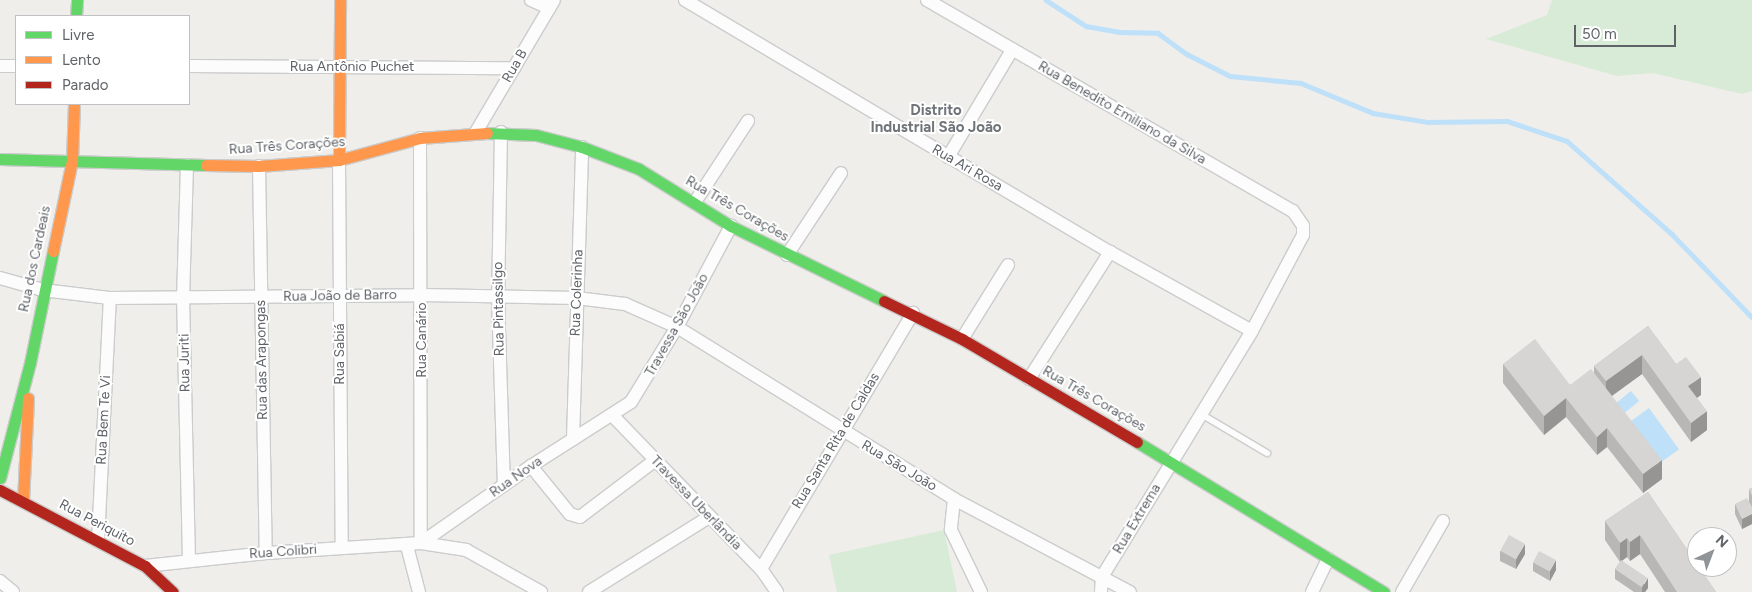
<!DOCTYPE html>
<html>
<head>
<meta charset="utf-8">
<style>
	body { margin:0 }
	#map { position:relative; width:1752px; height:592px; overflow:hidden; background:#efeeea; font-family:Figtree,sans-serif }
	div>[style] { position:absolute }
	.green>* { inset:0; background:#d8ebd6 }
	.water>* { inset:0; background:#bfe0f9; transform-origin:0 0 }
	.stream>* { height:4.5px; margin:-2.25px; padding:0 2.25px; transform-origin:2.25px; border-radius:2.25px; background:#bfe0f9 }
	.roads { filter:drop-shadow(1px 0 #cbcccc) drop-shadow(-1px 0 #cbcccc) drop-shadow(0 1px #cbcccc) drop-shadow(0 -1px #cbcccc) }
	.lane>* { height:6px; margin:-3px; padding:0 3px; transform-origin:3px; border-radius:3px; background:#fdfcfc }
	.street>* { height:12px; margin:-6px; padding:0 6px; transform-origin:6px; border-radius:6px; background:#fdfcfc }
	.fast>* { height:11px; margin:-5.5px; padding:0 5.5px; transform-origin:5.5px; border-radius:5.5px; background:#63d668 }
	.slow>* { height:11px; margin:-5.5px; padding:0 5.5px; transform-origin:5.5px; border-radius:5.5px; background:#ff974d }
	.jam>* { height:11px; margin:-5.5px; padding:0 5.5px; transform-origin:5.5px; border-radius:5.5px; background:#b3261e }
	.wall>* { inset:0; background:#b8b7b5 }
	.shaded-wall>* { inset:0; background:#969594 }
	.building>* { inset:0; background:#d6d5d3; transform-origin:0 0 }
	span { translate:-50% -50%; white-space:nowrap; text-align:center; line-height:1.15; -webkit-text-stroke:4px #fff; paint-order:stroke }
	.street-label { font-size:14px; color:#5f6368 }
	.neighbourhood-label { font-size:15px; color:#70757a; font-weight:700 }
	.legend { position:absolute; left:15px; top:15px; width:175px; height:90px; box-sizing:border-box; background:#fff; border:1px solid #bfc1c3; margin:0; padding:6px 9px; list-style:none; font-size:15px; color:#5f6368 }
	.legend li { display:flex; align-items:center; gap:10px; height:25px }
	.legend b { width:25px; border:1px solid #bfc1c3 }
	.north { position:absolute; left:1687px; top:527px; width:50px; height:50px; box-sizing:border-box; background:#fff; border:1px solid #bfc1c3; border-radius:50%; rotate:43deg; font-size:14px; font-weight:700; line-height:20px; text-align:center; color:#5f6368 }
	.north::after { content:''; display:block; margin:auto; width:18px; height:22px; background:#919496; clip-path:polygon(50% 0,100% 100%,50% 72%,0 100%) }
	.scale { position:absolute; left:1574px; top:25px; width:102px; height:22px; box-sizing:border-box; border:2px solid #5f6368; border-top:0; padding-left:6px; font-size:15px; line-height:18px; white-space:nowrap; color:#5f6368; -webkit-text-stroke:4px #fff; paint-order:stroke }
</style>
</head>
<body>
<div id="map">
	<div class="green">
		<i style="clip-path:polygon(1552px 0,1752px 0,1752px 91px,1742px 94px,1653px 73px,1617px 76px,1486px 39px,1547px 15px)"></i>
		<i style="clip-path:polygon(944px 530px,957px 592px,837px 592px,829px 555px)"></i>
	</div>
	<div class="water">
		<i style="left:1631px;top:391px;width:13px;height:20px;rotate:51deg"></i>
		<i style="left:1649px;top:408px;width:51px;height:24px;rotate:54deg"></i>
	</div>
	<div class="stream">
		<i style="left:1046px;top:0;width:48px;rotate:33deg"></i>
		<i style="left:1086px;top:26px;width:34px;rotate:10deg"></i>
		<i style="left:1119px;top:32px;width:39px;rotate:1deg"></i>
		<i style="left:1158px;top:33px;width:36px;rotate:36deg"></i>
		<i style="left:1187px;top:54px;width:48px;rotate:27.1deg"></i>
		<i style="left:1230px;top:76px;width:71px;rotate:5.6deg"></i>
		<i style="left:1301px;top:83px;width:78px;rotate:22.6deg"></i>
		<i style="left:1373px;top:113px;width:56px;rotate:9.3deg"></i>
		<i style="left:1428px;top:122px;width:79px;rotate:-0.7deg"></i>
		<i style="left:1507px;top:121px;width:63px;rotate:18.4deg"></i>
		<i style="left:1567px;top:141px;width:140px;rotate:41.5deg"></i>
		<i style="left:1672px;top:234px;width:115px;rotate:46.1deg"></i>
	</div>
	<div class="roads">
		<div class="lane">
			<i style="left:1201px;top:414px;width:77px;rotate:30.6deg"></i>
		</div>
		<div class="street">
			<i style="left:531px;top:0;width:20px;rotate:24deg"></i>
			<i style="left:685px;top:0;width:494px;rotate:30.7deg"></i>
			<i style="left:1110px;top:252px;width:162px;rotate:29.1deg"></i>
			<i style="left:927px;top:0;width:422px;rotate:30deg"></i>
			<i style="left:1293px;top:211px;width:18px;rotate:56deg"></i>
			<i style="left:1303px;top:226px;width:9px;rotate:90deg"></i>
			<i style="left:1303px;top:235px;width:109px;rotate:118deg"></i>
			<i style="left:1252px;top:331px;width:288px;rotate:121.4deg"></i>
			<i style="left:1102px;top:577px;width:15px;rotate:94deg"></i>
			<i style="left:0;top:66px;width:16px"></i>
			<i style="left:189px;top:66px;width:325px;rotate:0.4deg"></i>
			<i style="left:476px;top:132px;width:153px;rotate:-59.4deg"></i>
			<i style="left:501px;top:132px;width:165px;rotate:91deg"></i>
			<i style="left:498px;top:297px;width:188px;rotate:88.2deg"></i>
			<i style="left:420px;top:138px;width:405px;rotate:89.9deg"></i>
			<i style="left:948px;top:157px;width:125px;rotate:-59.1deg"></i>
			<i style="left:339px;top:160px;width:388px;rotate:89.6deg"></i>
			<i style="left:187px;top:165px;width:131px;rotate:91.7deg"></i>
			<i style="left:183px;top:296px;width:265px;rotate:88.7deg"></i>
			<i style="left:259px;top:166px;width:387px;rotate:89deg"></i>
			<i style="left:695px;top:202px;width:97px;rotate:-56.8deg"></i>
			<i style="left:787px;top:255px;width:98px;rotate:-56.6deg"></i>
			<i style="left:0;top:278px;width:45px;rotate:15.6deg"></i>
			<i style="left:43px;top:290px;width:67px;rotate:6.8deg"></i>
			<i style="left:110px;top:298px;width:313px;rotate:-0.5deg"></i>
			<i style="left:423px;top:295px;width:154px;rotate:1.1deg"></i>
			<i style="left:577px;top:298px;width:48px;rotate:7.1deg"></i>
			<i style="left:625px;top:304px;width:57px;rotate:23.9deg"></i>
			<i style="left:677px;top:327px;width:326px;rotate:31.8deg"></i>
			<i style="left:954px;top:499px;width:199px;rotate:27.9deg"></i>
			<i style="left:962px;top:339px;width:87px;rotate:-58.1deg"></i>
			<i style="left:1029px;top:379px;width:151px;rotate:-57.5deg"></i>
			<i style="left:613px;top:416px;width:213px;rotate:46deg"></i>
			<i style="left:761px;top:569px;width:28px;rotate:55deg"></i>
			<i style="left:573px;top:439px;width:292px;rotate:-88.2deg"></i>
			<i style="left:531px;top:466px;width:62px;rotate:50.9deg"></i>
			<i style="left:570px;top:514px;width:10px;rotate:17deg"></i>
			<i style="left:580px;top:517px;width:93px;rotate:-37.1deg"></i>
			<i style="left:954px;top:499px;width:31px;rotate:96deg"></i>
			<i style="left:951px;top:530px;width:69px;rotate:64.2deg"></i>
			<i style="left:98px;top:541px;width:243px;rotate:-87.2deg"></i>
			<i style="left:421px;top:543px;width:134px;rotate:-35deg"></i>
			<i style="left:531px;top:466px;width:119px;rotate:-32.6deg"></i>
			<i style="left:631px;top:402px;width:88px;rotate:-58.5deg"></i>
			<i style="left:677px;top:327px;width:115px;rotate:-61.9deg"></i>
			<i style="left:407px;top:546px;width:48px;rotate:75.4deg"></i>
			<i style="left:145px;top:566px;width:122px;rotate:-6.1deg"></i>
			<i style="left:266px;top:553px;width:155px;rotate:-3.7deg"></i>
			<i style="left:421px;top:543px;width:46px;rotate:8.8deg"></i>
			<i style="left:466px;top:550px;width:86px;rotate:29.2deg"></i>
			<i style="left:761px;top:569px;width:298px;rotate:-59.3deg"></i>
			<i style="left:0;top:581px;width:17px;rotate:40deg"></i>
			<i style="left:589px;top:592px;width:142px;rotate:-32deg"></i>
			<i style="left:1312px;top:592px;width:37px;rotate:-64deg"></i>
			<i style="left:1402px;top:592px;width:82px;rotate:-60deg"></i>
		</div>
		<div class="fast">
			<i style="left:76px;top:16px;width:16px;rotate:-86deg"></i>
			<i style="left:487px;top:133px;width:49px;rotate:2.3deg"></i>
			<i style="left:536px;top:135px;width:48px;rotate:14.6deg"></i>
			<i style="left:582px;top:147px;width:61px;rotate:21.1deg"></i>
			<i style="left:639px;top:169px;width:108px;rotate:31.8deg"></i>
			<i style="left:731px;top:226px;width:170px;rotate:26.1deg"></i>
			<i style="left:0;top:159px;width:206px;rotate:1.7deg"></i>
			<i style="left:1137px;top:442px;width:289px;rotate:31.3deg"></i>
			<i style="left:0;top:478px;width:119px;rotate:-75.4deg"></i>
			<i style="left:30px;top:363px;width:114px;rotate:-78.4deg"></i>
		</div>
		<div class="slow">
			<i style="left:339px;top:160px;width:160px;rotate:-89.6deg"></i>
			<i style="left:206px;top:165px;width:53px;rotate:1.1deg"></i>
			<i style="left:259px;top:166px;width:80px;rotate:-4.3deg"></i>
			<i style="left:339px;top:160px;width:84px;rotate:-15.2deg"></i>
			<i style="left:420px;top:138px;width:67px;rotate:-4.3deg"></i>
			<i style="left:53px;top:251px;width:92px;rotate:-78.1deg"></i>
			<i style="left:72px;top:161px;width:57px;rotate:-88deg"></i>
			<i style="left:23px;top:501px;width:103px;rotate:-87.2deg"></i>
		</div>
		<div class="jam">
			<i style="left:884px;top:301px;width:87px;rotate:26deg"></i>
			<i style="left:962px;top:339px;width:203px;rotate:30.5deg"></i>
			<i style="left:0;top:490px;width:164px;rotate:27.7deg"></i>
			<i style="left:145px;top:566px;width:38px;rotate:43deg"></i>
		</div>
	</div>
	<div class="wall">
		<i style="clip-path:polygon(1648px 326px,1676px 364px,1701px 395px,1697px 398px,1707px 430px,1691px 442px,1642px 374px,1612px 396px,1662px 479px,1643px 493px,1607px 447px,1597px 455px,1566px 417px,1544px 435px,1503px 383px,1503px 364px,1570px 385px,1594px 374px,1594px 366px)"></i>
		<i style="clip-path:polygon(1752px 488px,1752px 524px,1742px 529px,1735px 514px,1735px 504px,1749px 501px,1749px 489px)"></i>
		<i style="clip-path:polygon(1648px 492px,1716px 592px,1665px 592px,1640px 554px,1630px 561px,1627px 557px,1622px 561px,1648px 588px,1645px 592px,1634px 592px,1615px 579px,1615px 569px,1620px 562px,1605px 540px,1605px 521px)"></i>
		<i style="clip-path:polygon(1500px 551px,1525px 554px,1516px 569px,1500px 561px)"></i>
		<i style="clip-path:polygon(1533px 562px,1556px 570px,1550px 581px,1533px 571px)"></i>
	</div>
	<div class="shaded-wall">
		<i style="clip-path:polygon(1642px 355px,1642px 374px,1606px 400px,1606px 381px)"></i>
		<i style="clip-path:polygon(1701px 377px,1701px 395px,1688px 404px,1688px 386px)"></i>
		<i style="clip-path:polygon(1566px 398px,1566px 417px,1544px 435px,1544px 416px)"></i>
		<i style="clip-path:polygon(1707px 411px,1707px 430px,1691px 442px,1691px 423px)"></i>
		<i style="clip-path:polygon(1607px 428px,1607px 447px,1597px 455px,1597px 437px)"></i>
		<i style="clip-path:polygon(1662px 460px,1662px 479px,1643px 493px,1643px 474px)"></i>
		<i style="clip-path:polygon(1752px 514px,1752px 524px,1742px 529px,1742px 519px)"></i>
		<i style="clip-path:polygon(1640px 535px,1640px 554px,1630px 561px,1630px 542px)"></i>
		<i style="clip-path:polygon(1627px 538px,1627px 557px,1620px 562px,1620px 543px)"></i>
		<i style="clip-path:polygon(1525px 544px,1525px 554px,1516px 569px,1516px 559px)"></i>
		<i style="clip-path:polygon(1556px 560px,1556px 570px,1550px 581px,1550px 571px)"></i>
		<i style="clip-path:polygon(1648px 578px,1648px 588px,1645px 592px,1642px 592px,1642px 588px)"></i>
	</div>
	<div class="building">
		<i style="clip-path:polygon(1648px 326px,1676px 364px,1686px 357px,1701px 377px,1688px 386px,1707px 411px,1691px 423px,1642px 355px,1606px 381px,1594px 366px)"></i>
		<i style="clip-path:polygon(1535px 339px,1570px 385px,1591px 369px,1662px 460px,1643px 474px,1607px 428px,1597px 437px,1566px 398px,1544px 416px,1503px 364px)"></i>
		<i style="clip-path:polygon(1752px 488px,1752px 496px,1749px 489px)"></i>
		<i style="clip-path:polygon(1648px 492px,1697px 564px,1697px 567px,1699px 567px,1716px 592px,1677px 592px,1640px 535px,1630px 542px,1627px 538px,1620px 543px,1605px 521px)"></i>
		<i style="clip-path:polygon(1747px 498px,1752px 507px,1752px 514px,1742px 519px,1735px 504px)"></i>
		<i style="left:1509px;top:535px;width:18px;height:18px;rotate:29deg"></i>
		<i style="left:1539px;top:551px;width:19px;height:13px;rotate:28deg"></i>
		<i style="left:1621px;top:560px;width:32px;height:11px;rotate:34deg"></i>
	</div>
	<div class="street-label">
		<span style="left:515px;top:66px;rotate:-60deg">Rua B</span>
		<span style="left:352px;top:67px">Rua Antônio Puchet</span>
		<span style="left:1122px;top:113px;rotate:30deg">Rua Benedito Emiliano da Silva</span>
		<span style="left:287px;top:146px;rotate:-4deg">Rua Três Corações</span>
		<span style="left:967px;top:168px;rotate:30deg">Rua Ari Rosa</span>
		<span style="left:737px;top:209px;rotate:30deg">Rua Três Corações</span>
		<span style="left:35px;top:259px;rotate:-78deg">Rua dos Cardeais</span>
		<span style="left:577px;top:293px;rotate:-88deg">Rua Colerinha</span>
		<span style="left:340px;top:296px;rotate:-1deg">Rua João de Barro</span>
		<span style="left:499px;top:309px;rotate:-91deg">Rua Pintassilgo</span>
		<span style="left:677px;top:325px;rotate:-61deg">Travessa São João</span>
		<span style="left:422px;top:340px;rotate:-90deg">Rua Canário</span>
		<span style="left:340px;top:354px;rotate:-90deg">Rua Sabiá</span>
		<span style="left:262px;top:360px;rotate:-91deg">Rua das Arapongas</span>
		<span style="left:185px;top:363px;rotate:-91deg">Rua Juriti</span>
		<span style="left:1094px;top:399px;rotate:30deg">Rua Três Corações</span>
		<span style="left:104px;top:420px;rotate:-87deg">Rua Bem Te Vi</span>
		<span style="left:836px;top:441px;rotate:-59deg">Rua Santa Rita de Caldas</span>
		<span style="left:899px;top:466px;rotate:31deg">Rua São João</span>
		<span style="left:516px;top:477px;rotate:-35deg">Rua Nova</span>
		<span style="left:696px;top:503px;rotate:46deg">Travessa Uberlândia</span>
		<span style="left:1137px;top:519px;rotate:-59deg">Rua Extrema</span>
		<span style="left:97px;top:523px;rotate:28deg">Rua Periquito</span>
		<span style="left:283px;top:552px;rotate:-4deg">Rua Colibri</span>
	</div>
	<div class="neighbourhood-label">
		<span style="left:936px;top:119px">Distrito<br>Industrial São João</span>
	</div>
	<ul class="legend">
	<li><b style="height:6px;background:#63d668"></b>Livre</li>
	<li><b style="height:6px;background:#ff974d"></b>Lento</li>
	<li><b style="height:6px;background:#b3261e"></b>Parado</li>
	</ul>
	<div class="north">N</div>
	<div class="scale">50 m</div>
</div>
</body>
</html>
